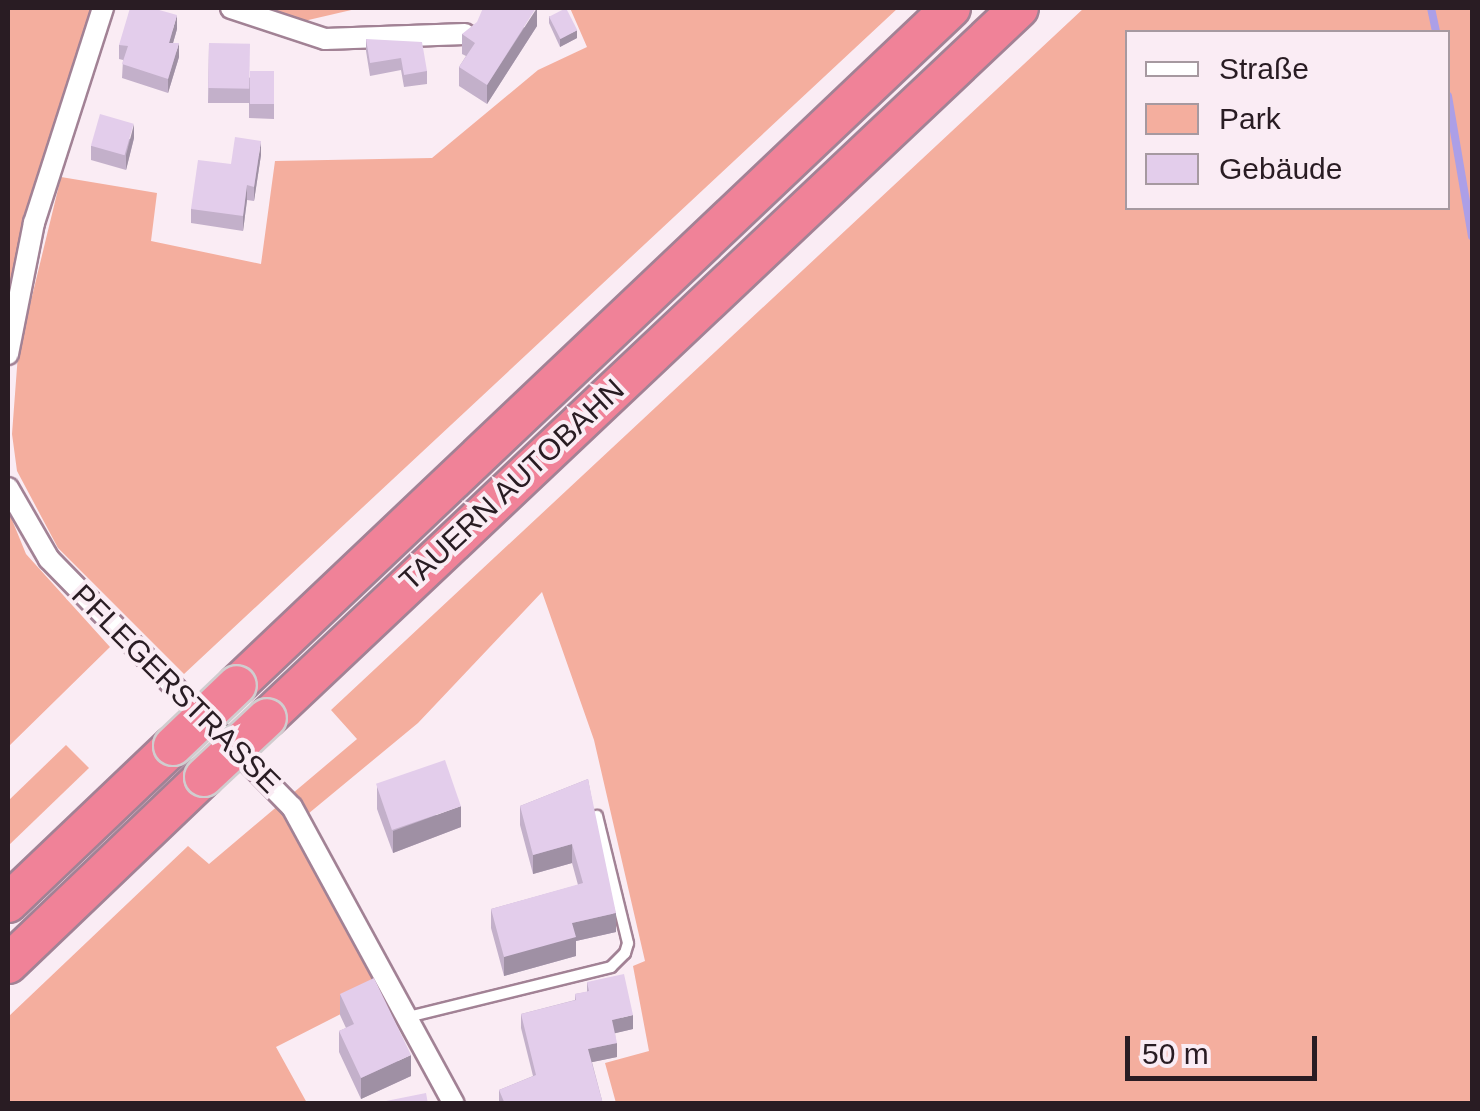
<!DOCTYPE html>
<html>
<head>
<meta charset="utf-8">
<style>
	body { margin:0 }
	#map { position:relative; width:1480px; height:1111px; overflow:hidden; background:#faecf4; font-family:Helvetica,sans-serif }
	div>[style] { position:absolute }
	.green>* { inset:0; background:#f4ae9e }
	.stream>* { height:8px; margin:-4px; padding:0 4px; transform-origin:4px; border-radius:4px; background:#ac9fe7 }
	.roads { filter:drop-shadow(2px 0 #a28295) drop-shadow(-2px 0 #a28295) drop-shadow(0 2px #a28295) drop-shadow(0 -2px #a28295) }
	.lane>* { height:10px; margin:-5px; padding:0 5px; transform-origin:5px; border-radius:5px; background:#fff }
	.street>* { height:20px; margin:-10px; padding:0 10px; transform-origin:10px; border-radius:10px; background:#fff }
	.highway>* { height:38px; margin:-19px; padding:0 19px; transform-origin:19px; border-radius:19px; background:#f08298 }
	.bridges { filter:drop-shadow(2px 0 #d0cdcf) drop-shadow(-2px 0 #d0cdcf) drop-shadow(0 2px #d0cdcf) drop-shadow(0 -2px #d0cdcf) }
	.highway-bridge>* { height:38px; margin:-19px; padding:0 19px; transform-origin:19px; border-radius:19px; background:#f08298 }
	.wall>* { inset:0; background:#c3b0ca }
	.shaded-wall>* { inset:0; background:#9f90a4 }
	.building>* { inset:0; background:#e3cdeb; transform-origin:0 0 }
	span { translate:-50% -50%; white-space:nowrap; text-align:center; line-height:1.15; -webkit-text-stroke:8px #faecf4; paint-order:stroke }
	.street-label { font-size:30px; color:#291c23 }
	.frame { position:absolute; inset:0; border:10px solid #291c23; pointer-events:none }
	.legend { position:absolute; left:1125px; top:30px; width:325px; height:180px; box-sizing:border-box; background:#faecf4; border:2px solid #a699a0; margin:0; padding:12px 18px; list-style:none; font-size:30px; color:#291c23 }
	.legend li { display:flex; align-items:center; gap:20px; height:50px }
	.legend b { width:50px; border:2px solid #a699a0 }
	.scale { position:absolute; left:1125px; top:1036px; width:192px; height:45px; box-sizing:border-box; border:5px solid #291c23; border-top:0; padding-left:12px; font-size:30px; line-height:35px; white-space:nowrap; color:#291c23; -webkit-text-stroke:8px #faecf4; paint-order:stroke }
</style>
</head>
<body>
<div id="map">
	<div class="green">
		<i style="clip-path:polygon(8px 8px,92px 8px,19px 243px,8px 303px)"></i>
		<i style="clip-path:polygon(263px 8px,360px 8px,304px 21px)"></i>
		<i style="clip-path:polygon(570px 8px,898px 8px,184px 674px,58px 548px,17px 471px,12px 434px,18px 354px,61px 177px,157px 193px,151px 241px,261px 264px,275px 161px,432px 158px,538px 70px,587px 47px)"></i>
		<i style="clip-path:polygon(evenodd,1084px 8px,1472px 8px,1472px 1103px,616px 1103px,605px 1063px,649px 1051px,633px 966px,645px 961px,594px 740px,542px 592px,418px 723px,291px 828px,382px 993px,276px 1047px,307px 1103px,8px 1104px,8px 1017px,188px 846px,209px 864px,357px 739px,331px 710px,1084px 8px,1128px 32px,1448px 32px,1448px 208px,1128px 208px,1128px 32px)"></i>
		<i style="clip-path:polygon(8px 510px,26px 554px,110px 647px,8px 747px)"></i>
		<i style="clip-path:polygon(66px 745px,89px 768px,8px 846px,8px 801px)"></i>
	</div>
	<div class="stream">
		<i style="left:1431px;top:8px;width:25px;rotate:78deg"></i>
		<i style="left:1448px;top:96px;width:142px;rotate:80.3deg"></i>
	</div>
	<div class="roads">
		<div class="lane">
			<i style="left:408px;top:1017px;width:209px;rotate:-13.8deg"></i>
			<i style="left:611px;top:967px;width:20px;rotate:-45deg"></i>
			<i style="left:625px;top:953px;width:10px;rotate:-73deg"></i>
			<i style="left:628px;top:943px;width:131px;rotate:-103.7deg"></i>
		</div>
		<div class="street">
			<i style="left:231px;top:8px;width:99px;rotate:18.3deg"></i>
			<i style="left:325px;top:39px;width:140px;rotate:-2deg"></i>
			<i style="left:8px;top:354px;width:134px;rotate:-78.8deg"></i>
			<i style="left:34px;top:223px;width:226px;rotate:-72.2deg"></i>
			<i style="left:8px;top:488px;width:82px;rotate:60deg"></i>
			<i style="left:49px;top:559px;width:347px;rotate:45.6deg"></i>
			<i style="left:292px;top:807px;width:338px;rotate:61.4deg"></i>
		</div>
		<div class="highway">
			<i style="left:237px;top:685px;width:984px;rotate:-43.48deg"></i>
			<i style="left:267px;top:718px;width:1034px;rotate:-43.35deg"></i>
			<i style="left:8px;top:903px;width:228px;rotate:-43.6deg"></i>
			<i style="left:8px;top:964px;width:271px;rotate:-43.7deg"></i>
		</div>
	</div>
	<div class="bridges">
		<div class="highway-bridge">
			<i style="left:173px;top:746px;width:88px;rotate:-43.6deg"></i>
			<i style="left:204px;top:777px;width:86px;rotate:-43.1deg"></i>
		</div>
	</div>
	<div class="wall">
		<i style="clip-path:polygon(549px 16px,577px 38px,560px 47px,549px 23px)"></i>
		<i style="clip-path:polygon(537px 26px,487px 104px,459px 86px,459px 67px,466px 56px,462px 54px,462px 34px)"></i>
		<i style="clip-path:polygon(177px 29px,173px 43px,179px 57px,168px 93px,122px 78px,123px 60px,119px 59px,119px 45px)"></i>
		<i style="clip-path:polygon(366px 39px,427px 71px,427px 84px,404px 87px,401px 70px,370px 76px,366px 51px)"></i>
		<i style="clip-path:polygon(209px 43px,250px 78px,274px 71px,274px 119px,249px 118px,249px 103px,208px 103px)"></i>
		<i style="clip-path:polygon(134px 138px,126px 170px,91px 160px,91px 146px)"></i>
		<i style="clip-path:polygon(261px 155px,254px 201px,247px 200px,243px 231px,191px 223px,191px 209px,231px 164px)"></i>
		<i style="clip-path:polygon(588px 779px,616px 932px,576px 941px,576px 956px,504px 976px,491px 928px,491px 909px,578px 885px,572px 863px,533px 874px,520px 825px,520px 806px)"></i>
		<i style="clip-path:polygon(377px 787px,461px 827px,393px 853px,377px 809px)"></i>
		<i style="clip-path:polygon(587px 982px,633px 1029px,615px 1033px,617px 1057px,592px 1062px,603px 1104px,499px 1104px,499px 1090px,533px 1076px,521px 1028px,521px 1014px,575px 1000px,575px 994px,587px 992px)"></i>
		<i style="clip-path:polygon(340px 994px,411px 1076px,361px 1099px,339px 1052px,339px 1031px,346px 1028px,340px 1015px)"></i>
	</div>
	<div class="shaded-wall">
		<i style="clip-path:polygon(537px 8px,537px 26px,487px 104px,487px 85px)"></i>
		<i style="clip-path:polygon(177px 15px,177px 29px,169px 57px,169px 43px)"></i>
		<i style="clip-path:polygon(577px 30px,577px 38px,560px 47px,560px 39px)"></i>
		<i style="clip-path:polygon(179px 43px,179px 57px,168px 93px,168px 79px)"></i>
		<i style="clip-path:polygon(134px 124px,134px 138px,126px 170px,126px 155px)"></i>
		<i style="clip-path:polygon(261px 141px,261px 155px,254px 201px,254px 187px)"></i>
		<i style="clip-path:polygon(247px 185px,247px 200px,243px 231px,243px 216px)"></i>
		<i style="clip-path:polygon(461px 806px,461px 827px,393px 853px,393px 831px)"></i>
		<i style="clip-path:polygon(572px 844px,572px 863px,533px 874px,533px 855px)"></i>
		<i style="clip-path:polygon(616px 913px,616px 932px,576px 941px,576px 956px,504px 976px,504px 957px,572px 923px)"></i>
		<i style="clip-path:polygon(633px 1015px,633px 1029px,612px 1034px,612px 1020px)"></i>
		<i style="clip-path:polygon(617px 1043px,617px 1057px,588px 1063px,588px 1049px)"></i>
		<i style="clip-path:polygon(411px 1055px,411px 1076px,361px 1099px,361px 1078px)"></i>
	</div>
	<div class="building">
		<i style="clip-path:polygon(130px 8px,152px 8px,177px 15px,169px 43px,179px 43px,168px 79px,122px 64px,128px 46px,119px 45px)"></i>
		<i style="clip-path:polygon(483px 8px,536px 8px,487px 85px,459px 67px,475px 43px,462px 34px,477px 22px)"></i>
		<i style="left:566px;top:8px;width:25px;height:19px;rotate:63deg"></i>
		<i style="clip-path:polygon(366px 39px,422px 42px,427px 71px,404px 75px,401px 58px,370px 63px)"></i>
		<i style="left:209px;top:43px;width:41px;height:45px;rotate:1deg"></i>
		<i style="left:250px;top:71px;width:24px;height:33px"></i>
		<i style="left:100px;top:114px;width:35px;height:33px;rotate:16deg"></i>
		<i style="clip-path:polygon(235px 137px,261px 141px,254px 187px,247px 185px,243px 216px,191px 209px,198px 160px,231px 164px)"></i>
		<i style="left:445px;top:760px;width:49px;height:73px;rotate:71deg"></i>
		<i style="clip-path:polygon(588px 779px,616px 913px,572px 923px,576px 937px,504px 957px,491px 909px,583px 883px,572px 844px,533px 855px,520px 806px)"></i>
		<i style="clip-path:polygon(624px 974px,633px 1015px,612px 1020px,617px 1043px,588px 1049px,603px 1104px,580px 1104px,579px 1101px,572px 1104px,505px 1104px,499px 1090px,536px 1075px,521px 1014px,576px 1000px,575px 994px,589px 991px,587px 982px)"></i>
		<i style="clip-path:polygon(374px 978px,411px 1055px,361px 1078px,339px 1031px,354px 1024px,340px 994px)"></i>
		<i style="clip-path:polygon(426px 1093px,428px 1104px,376px 1103px)"></i>
	</div>
	<div class="street-label">
		<span style="left:512px;top:485px;rotate:-43deg">TAUERN AUTOBAHN</span>
		<span style="left:176px;top:689px;rotate:45deg">PFLEGERSTRASSE</span>
	</div>
	<div class="frame"></div>
	<ul class="legend">
	<li><b style="height:12px;background:#fff"></b>Straße</li>
	<li><b style="height:28px;background:#f4ae9e"></b>Park</li>
	<li><b style="height:28px;background:#e3cdeb"></b>Gebäude</li>
	</ul>
	<div class="scale">50 m</div>
</div>
</body>
</html>
